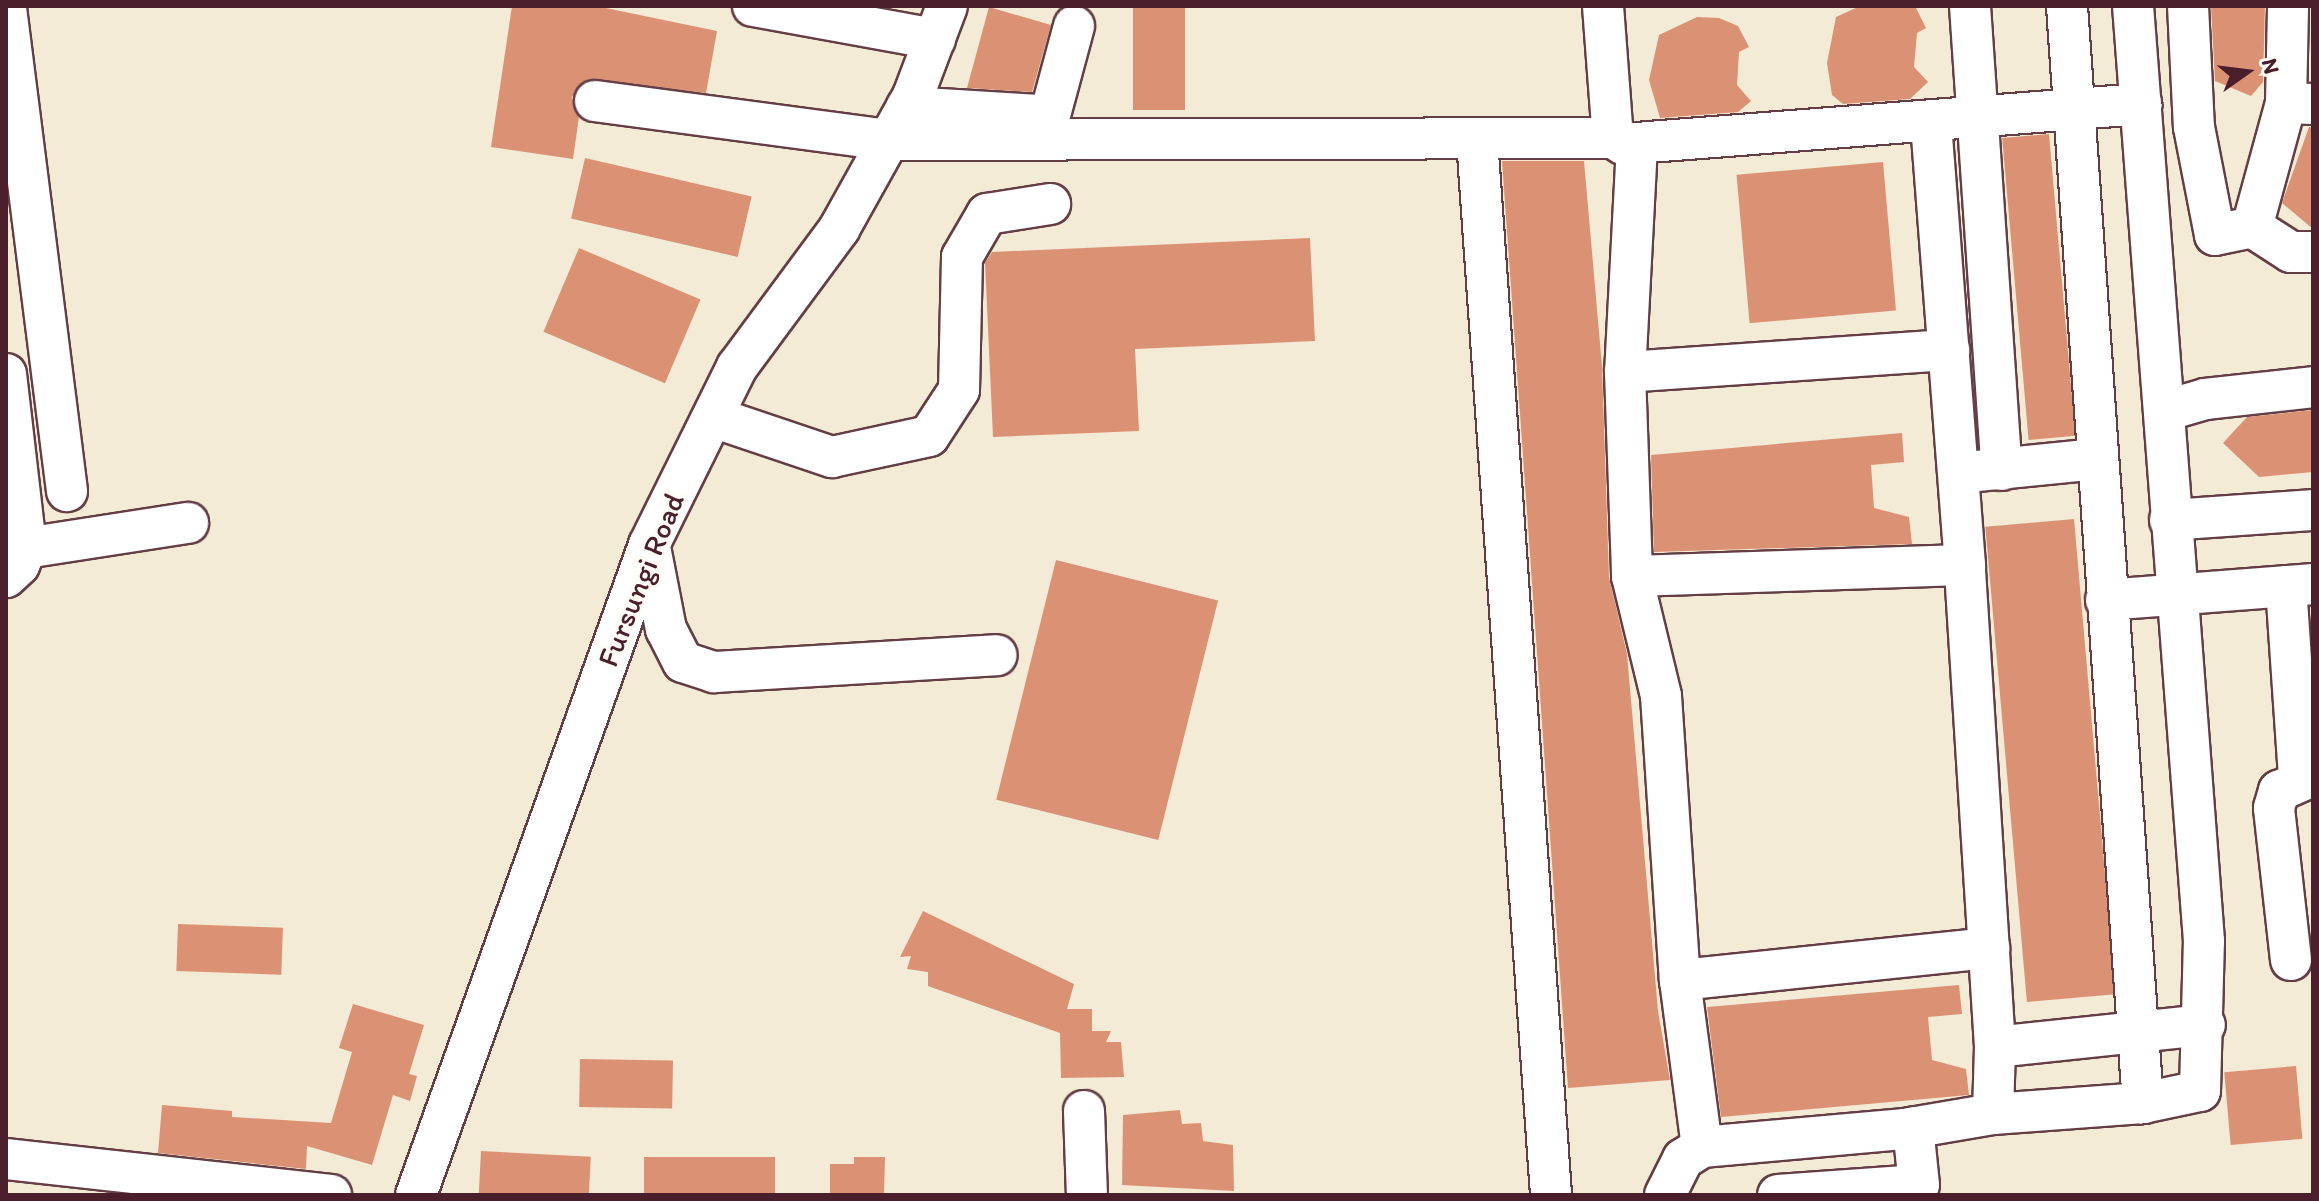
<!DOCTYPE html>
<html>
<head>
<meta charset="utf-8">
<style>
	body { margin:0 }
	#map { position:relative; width:2319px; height:1201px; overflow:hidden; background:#f3ebd5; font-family:Itim,sans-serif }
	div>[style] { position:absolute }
	.building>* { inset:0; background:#db9274; transform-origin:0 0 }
	.roads { filter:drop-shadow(2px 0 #633e44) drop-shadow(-2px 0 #633e44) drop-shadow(0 2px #633e44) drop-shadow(0 -2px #633e44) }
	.minor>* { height:40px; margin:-20px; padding:0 20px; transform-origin:20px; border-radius:20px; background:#fff }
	span { translate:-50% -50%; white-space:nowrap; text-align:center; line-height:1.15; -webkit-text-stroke:7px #fdfcf7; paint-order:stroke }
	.street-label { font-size:30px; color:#4a1f2b }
	.frame { position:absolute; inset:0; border:8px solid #4a1f2b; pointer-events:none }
	.north { position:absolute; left:2207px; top:32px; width:80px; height:80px; -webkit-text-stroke:6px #fdfcf7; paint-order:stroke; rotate:76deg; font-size:22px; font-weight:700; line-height:32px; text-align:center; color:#4a1f2b }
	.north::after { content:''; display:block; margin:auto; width:28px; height:36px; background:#4a1f2b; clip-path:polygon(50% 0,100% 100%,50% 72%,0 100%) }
</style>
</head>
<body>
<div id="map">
	<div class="building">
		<i style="clip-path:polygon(512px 6px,596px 6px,717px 31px,706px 93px,587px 80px,572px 97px,579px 117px,573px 159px,491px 147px)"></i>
		<i style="left:1133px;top:6px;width:52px;height:104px"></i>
		<i style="clip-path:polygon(1860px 6px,1915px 6px,1926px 28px,1917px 33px,1914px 67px,1928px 82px,1910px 99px,1843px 104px,1832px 95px,1827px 63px,1836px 17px)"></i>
		<i style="clip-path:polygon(2211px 6px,2265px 6px,2263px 82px,2251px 96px,2215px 81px)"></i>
		<i style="clip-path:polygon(989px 7px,1051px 25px,1032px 92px,967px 88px)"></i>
		<i style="clip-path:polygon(1697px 17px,1719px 18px,1738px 26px,1749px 47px,1739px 52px,1737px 85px,1751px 101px,1738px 112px,1660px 118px,1649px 80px,1659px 35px)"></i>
		<i style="clip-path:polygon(2309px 127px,2313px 127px,2313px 229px,2282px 203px)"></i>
		<i style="left:2049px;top:134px;width:303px;height:47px;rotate:85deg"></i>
		<i style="left:585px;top:158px;width:171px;height:62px;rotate:13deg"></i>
		<i style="clip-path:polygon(1502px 161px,1584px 161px,1602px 366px,1609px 577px,1627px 654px,1658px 1011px,1670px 1080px,1568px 1088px)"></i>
		<i style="left:1883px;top:162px;width:149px;height:147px;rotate:85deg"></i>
		<i style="clip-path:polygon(1310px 238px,1315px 341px,1135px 349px,1139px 431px,993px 437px,985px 263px,992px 252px)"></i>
		<i style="left:579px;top:248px;width:132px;height:91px;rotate:23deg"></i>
		<i style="clip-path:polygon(2313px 410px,2313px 472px,2259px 477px,2223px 443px,2247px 417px)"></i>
		<i style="clip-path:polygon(1902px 433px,1904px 462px,1871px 465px,1874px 508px,1909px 517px,1912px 544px,1654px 552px,1651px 455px)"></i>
		<i style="left:2074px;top:519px;width:477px;height:89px;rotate:85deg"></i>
		<i style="left:1056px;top:560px;width:167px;height:247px;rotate:14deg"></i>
		<i style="clip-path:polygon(923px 911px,1074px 984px,1067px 1009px,1092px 1009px,1092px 1031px,1111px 1031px,1106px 1042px,1121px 1042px,1124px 1077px,1061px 1078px,1060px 1033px,928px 986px,928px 972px,907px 969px,911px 956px,900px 957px)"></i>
		<i style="left:178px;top:924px;width:105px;height:47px;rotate:2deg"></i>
		<i style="clip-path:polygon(1959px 985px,1962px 1014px,1928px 1017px,1932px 1060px,1966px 1069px,1969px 1095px,1721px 1117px,1707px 1007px)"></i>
		<i style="clip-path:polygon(353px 1004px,424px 1025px,409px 1074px,417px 1076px,410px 1101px,393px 1095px,372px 1165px,307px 1146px,306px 1169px,158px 1153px,162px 1105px,232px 1111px,232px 1117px,331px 1123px,352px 1052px,339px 1048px)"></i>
		<i style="left:580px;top:1059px;width:93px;height:48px;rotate:1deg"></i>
		<i style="left:2296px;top:1066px;width:73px;height:72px;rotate:85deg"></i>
		<i style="clip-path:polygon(1180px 1110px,1182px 1124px,1201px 1123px,1203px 1141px,1233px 1145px,1234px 1191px,1122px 1185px,1123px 1115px)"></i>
		<i style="left:481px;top:1151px;width:110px;height:44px;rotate:3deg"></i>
		<i style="left:644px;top:1157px;width:131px;height:38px"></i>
		<i style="clip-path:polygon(854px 1157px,885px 1157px,884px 1195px,830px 1195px,830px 1164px,854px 1164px)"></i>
	</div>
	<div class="roads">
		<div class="minor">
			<i style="left:753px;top:6px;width:185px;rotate:10.3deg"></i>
			<i style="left:1603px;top:6px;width:132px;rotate:85.7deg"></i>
			<i style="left:1613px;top:138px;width:12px;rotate:31deg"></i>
			<i style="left:1623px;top:144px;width:520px;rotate:-4.42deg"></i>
			<i style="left:1970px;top:6px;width:465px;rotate:86.1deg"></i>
			<i style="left:2067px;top:6px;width:1100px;rotate:86.04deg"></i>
			<i style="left:2188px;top:6px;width:121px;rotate:87.2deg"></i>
			<i style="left:2194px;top:127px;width:110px;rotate:79deg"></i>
			<i style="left:2215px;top:235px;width:38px;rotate:-12deg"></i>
			<i style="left:6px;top:8px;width:487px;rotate:82.8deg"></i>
			<i style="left:595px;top:101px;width:297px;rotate:7.6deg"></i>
			<i style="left:889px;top:140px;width:724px;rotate:-0.16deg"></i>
			<i style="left:2286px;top:103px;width:97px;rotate:-88.8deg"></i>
			<i style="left:2313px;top:104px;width:27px;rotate:-178deg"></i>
			<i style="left:2286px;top:103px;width:129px;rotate:105.3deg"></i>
			<i style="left:2252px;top:227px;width:46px;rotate:32.7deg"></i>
			<i style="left:2291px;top:252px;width:22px"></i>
			<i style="left:907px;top:107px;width:132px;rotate:3.5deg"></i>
			<i style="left:1050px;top:115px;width:92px;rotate:-74.9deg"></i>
			<i style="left:1477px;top:139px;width:1059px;rotate:85.99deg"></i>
			<i style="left:1637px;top:145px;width:227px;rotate:93deg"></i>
			<i style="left:1625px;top:372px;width:204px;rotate:88deg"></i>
			<i style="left:1632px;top:576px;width:123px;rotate:76.4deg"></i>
			<i style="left:1661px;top:696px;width:285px;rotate:86.2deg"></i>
			<i style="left:1680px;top:980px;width:168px;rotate:82.5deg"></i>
			<i style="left:1625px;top:372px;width:325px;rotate:-3.9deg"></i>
			<i style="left:6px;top:374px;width:175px;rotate:83.4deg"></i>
			<i style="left:26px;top:548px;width:18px;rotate:112deg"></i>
			<i style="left:19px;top:565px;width:18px;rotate:137deg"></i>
			<i style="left:2164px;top:411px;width:43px;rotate:-16.3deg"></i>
			<i style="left:2205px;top:399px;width:109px;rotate:-6.3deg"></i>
			<i style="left:713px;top:417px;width:126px;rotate:18.6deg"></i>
			<i style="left:832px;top:457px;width:99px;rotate:-12.2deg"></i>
			<i style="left:929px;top:436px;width:55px;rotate:-56.9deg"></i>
			<i style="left:959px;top:390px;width:133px;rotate:-88.7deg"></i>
			<i style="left:962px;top:257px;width:50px;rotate:-59.8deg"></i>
			<i style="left:987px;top:214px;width:64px;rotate:-9deg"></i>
			<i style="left:1977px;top:471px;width:121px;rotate:-5.7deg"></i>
			<i style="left:2170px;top:520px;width:143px;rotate:-4deg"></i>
			<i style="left:650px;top:547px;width:84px;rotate:79deg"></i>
			<i style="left:666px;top:629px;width:37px;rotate:63deg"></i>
			<i style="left:683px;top:662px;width:33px;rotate:18deg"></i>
			<i style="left:714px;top:672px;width:283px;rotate:-3.4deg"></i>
			<i style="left:26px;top:548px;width:164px;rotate:-8.8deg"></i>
			<i style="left:1632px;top:576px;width:333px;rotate:-1.9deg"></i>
			<i style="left:2286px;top:586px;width:193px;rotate:86.1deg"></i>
			<i style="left:2106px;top:600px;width:208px;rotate:-4.4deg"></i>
			<i style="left:2291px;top:960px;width:153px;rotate:-96.4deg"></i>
			<i style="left:2274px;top:808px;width:18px;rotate:-74deg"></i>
			<i style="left:2279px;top:791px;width:37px;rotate:-24deg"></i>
			<i style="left:1680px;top:980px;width:311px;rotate:-5.9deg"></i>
			<i style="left:1995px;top:1047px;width:211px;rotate:-6deg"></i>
			<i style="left:1084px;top:1111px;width:84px;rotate:88deg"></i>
			<i style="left:1993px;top:1114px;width:150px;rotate:-4.2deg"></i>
			<i style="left:2143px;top:1103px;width:58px;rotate:-11.9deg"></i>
			<i style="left:2200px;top:1091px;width:150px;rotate:-88.5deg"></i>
			<i style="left:2204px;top:941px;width:938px;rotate:-94.34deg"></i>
			<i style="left:6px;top:1159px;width:327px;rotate:6.3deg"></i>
			<i style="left:416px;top:1195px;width:690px;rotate:-70.28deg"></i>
			<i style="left:649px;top:545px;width:199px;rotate:-63.7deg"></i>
			<i style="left:737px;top:367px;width:172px;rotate:-53.5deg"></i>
			<i style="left:839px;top:229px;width:152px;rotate:-60.9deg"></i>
			<i style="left:913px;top:96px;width:96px;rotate:-69.3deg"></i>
			<i style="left:1665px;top:1195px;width:40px;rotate:-63.4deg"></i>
			<i style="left:1683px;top:1159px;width:22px;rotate:-32deg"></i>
			<i style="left:1702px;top:1147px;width:204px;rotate:-5.1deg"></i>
			<i style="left:1905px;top:1129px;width:89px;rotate:-9.7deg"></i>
			<i style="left:1993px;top:1114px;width:67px;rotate:-88.3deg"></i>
			<i style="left:1995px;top:1047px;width:483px;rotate:-93.6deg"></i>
			<i style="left:1965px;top:565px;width:444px;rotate:-94.4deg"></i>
			<i style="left:1778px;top:1195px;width:141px;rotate:-4.1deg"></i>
			<i style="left:1919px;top:1185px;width:58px;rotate:-95.9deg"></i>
		</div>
	</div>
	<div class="street-label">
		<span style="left:641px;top:580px;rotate:-68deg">Fursungi Road</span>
	</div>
	<div class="frame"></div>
	<div class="north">N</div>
</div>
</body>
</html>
